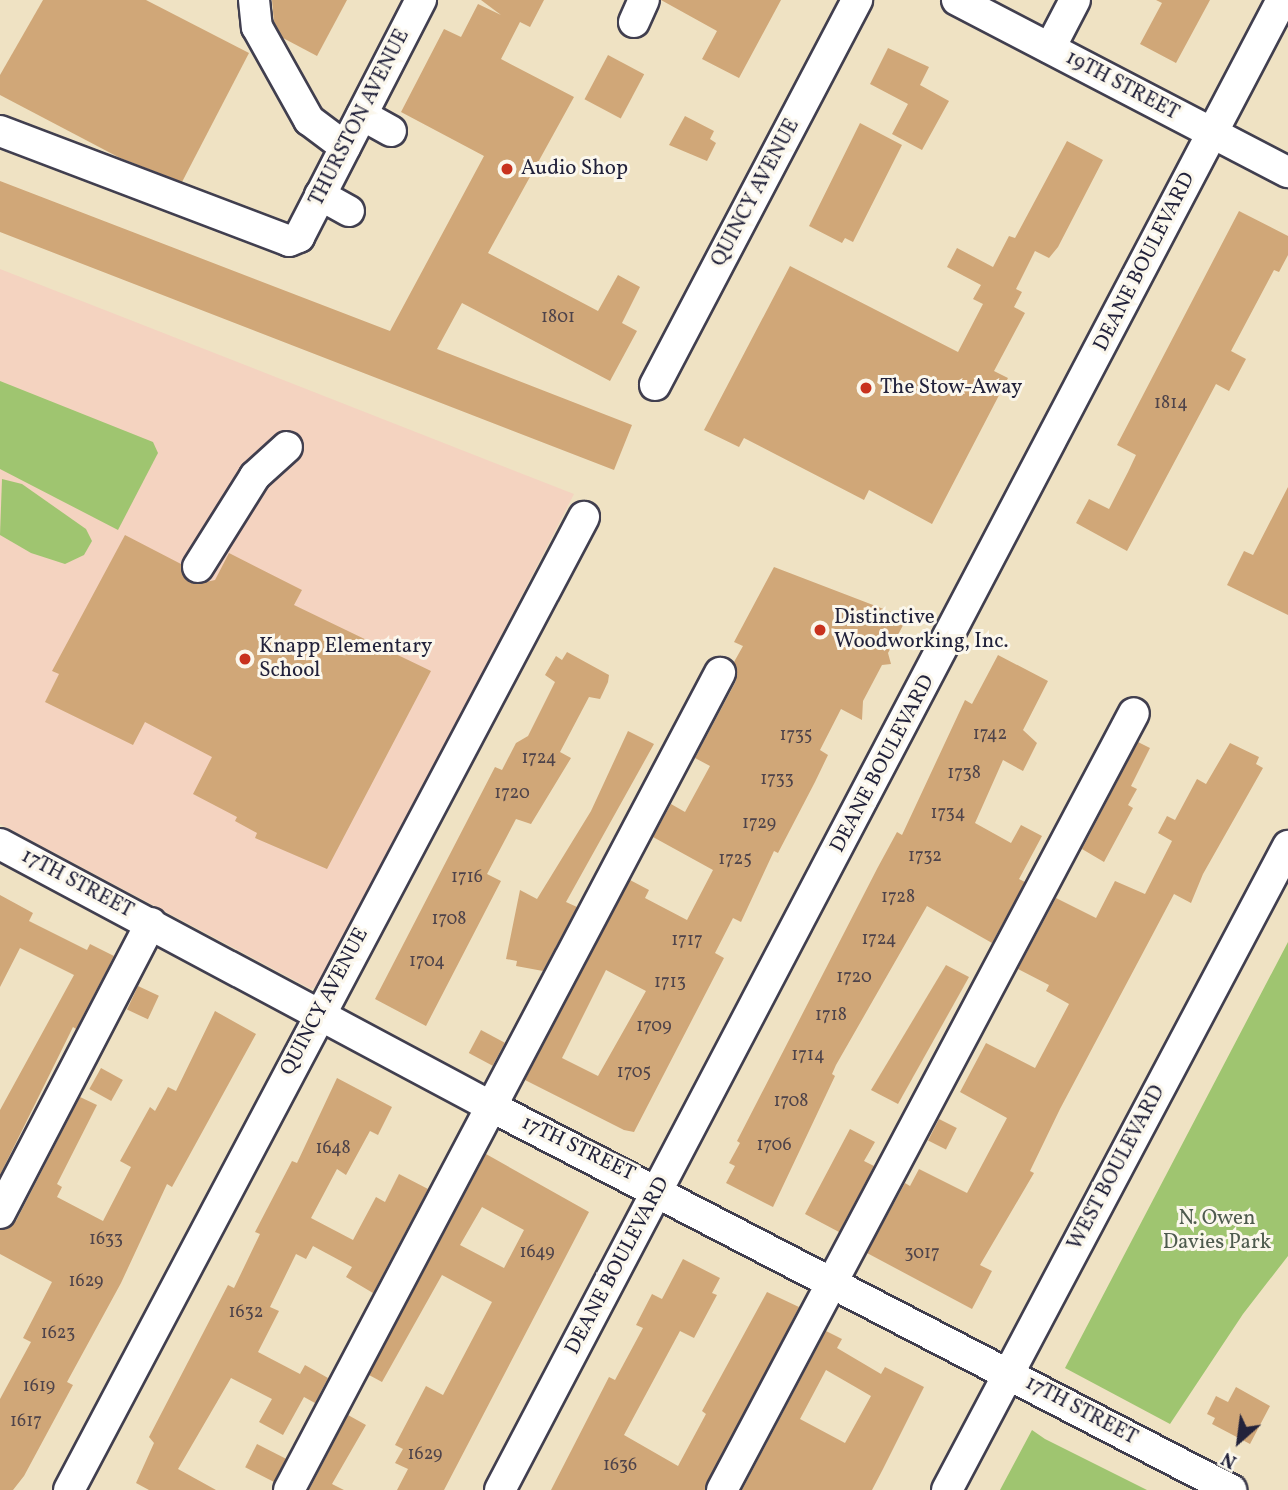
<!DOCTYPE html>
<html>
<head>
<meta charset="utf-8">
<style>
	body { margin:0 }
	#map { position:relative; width:1288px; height:1490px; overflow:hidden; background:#efe2c3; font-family:Vollkorn,serif }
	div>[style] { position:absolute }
	.built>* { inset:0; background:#f4d3c0 }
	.green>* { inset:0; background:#9fc570 }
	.building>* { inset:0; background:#d0a778; transform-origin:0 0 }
	.roads { filter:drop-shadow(2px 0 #413f4f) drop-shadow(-2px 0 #413f4f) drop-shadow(0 2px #413f4f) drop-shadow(0 -2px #413f4f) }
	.minor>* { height:30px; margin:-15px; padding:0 15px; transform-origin:15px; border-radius:15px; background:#fff }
	.dots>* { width:19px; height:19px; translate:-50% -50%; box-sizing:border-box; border:4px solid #fbf7ec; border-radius:50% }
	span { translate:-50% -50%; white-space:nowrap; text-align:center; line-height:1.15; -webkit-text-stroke:6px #fbf7ec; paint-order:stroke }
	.number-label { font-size:18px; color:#4e434a }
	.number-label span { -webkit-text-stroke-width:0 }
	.street-label { font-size:21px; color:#22223b }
	.poi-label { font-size:21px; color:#22223b }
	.left { translate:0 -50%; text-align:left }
	.park-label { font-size:21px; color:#4e5b4e }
	.north { position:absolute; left:1204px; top:1406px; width:70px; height:70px; -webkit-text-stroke:5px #fbf7ec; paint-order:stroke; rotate:208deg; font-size:19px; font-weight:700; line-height:28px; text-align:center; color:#22223b }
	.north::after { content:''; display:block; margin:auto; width:24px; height:32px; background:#22223b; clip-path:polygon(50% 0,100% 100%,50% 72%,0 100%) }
</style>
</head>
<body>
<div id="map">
	<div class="built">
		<i style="clip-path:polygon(0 269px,574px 494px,323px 982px,311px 989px,0 824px)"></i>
	</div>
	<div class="green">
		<i style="clip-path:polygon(0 381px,153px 442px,158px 453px,118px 530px,0 469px)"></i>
		<i style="clip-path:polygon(2px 479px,22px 484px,86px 529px,92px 541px,84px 555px,65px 564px,31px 553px,0 535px)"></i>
		<i style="clip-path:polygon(1288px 942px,1288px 1256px,1243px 1314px,1170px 1424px,1065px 1368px)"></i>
		<i style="clip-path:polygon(1032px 1430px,1045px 1439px,1147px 1490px,1000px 1490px)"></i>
	</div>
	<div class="building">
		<i style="clip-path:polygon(43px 0,146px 0,249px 53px,182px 182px,120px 158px,0 95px,0 75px)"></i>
		<i style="clip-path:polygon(272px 0,347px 0,317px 56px,283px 38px,274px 22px)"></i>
		<i style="clip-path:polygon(481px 0,544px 0,530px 27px,520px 22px,501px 59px,574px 97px,488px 253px,598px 311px,618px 275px,640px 287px,622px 323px,637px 331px,610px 381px,462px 303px,437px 349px,632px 425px,614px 470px,0 232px,0 181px,390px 331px,484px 156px,401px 112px,444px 29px,461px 37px,478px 4px,501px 15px)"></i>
		<i style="clip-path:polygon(661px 0,781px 0,739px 78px,702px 59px,717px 31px)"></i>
		<i style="clip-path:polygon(1156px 0,1210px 0,1176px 63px,1140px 44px,1162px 3px)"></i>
		<i style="clip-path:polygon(888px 48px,929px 67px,920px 85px,949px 101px,922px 150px,892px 134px,908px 104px,870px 84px)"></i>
		<i style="left:608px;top:55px;width:41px;height:50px;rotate:28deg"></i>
		<i style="clip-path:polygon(685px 116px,714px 131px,710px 139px,716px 143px,707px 161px,669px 145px)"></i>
		<i style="clip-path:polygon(860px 123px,902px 145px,853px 242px,845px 238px,842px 243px,809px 226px)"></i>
		<i style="clip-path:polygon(1067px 141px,1103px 160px,1058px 247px,1049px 258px,1035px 251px,1016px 289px,1022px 292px,1014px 307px,1025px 313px,994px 371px,1008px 378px,932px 524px,869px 490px,864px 500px,744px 438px,739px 447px,704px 430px,790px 266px,958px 352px,983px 304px,973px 299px,981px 285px,947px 267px,957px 248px,993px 267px,1009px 236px,1015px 238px)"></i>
		<i style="clip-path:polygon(1239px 211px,1288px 236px,1288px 255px,1279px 272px,1274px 270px,1231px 351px,1246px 359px,1229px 391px,1216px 384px,1127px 551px,1076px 523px,1089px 499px,1109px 509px,1128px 472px,1136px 455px,1117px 445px)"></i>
		<i style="clip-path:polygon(1288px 487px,1288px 615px,1227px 585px,1244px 551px,1253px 555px)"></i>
		<i style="clip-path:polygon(125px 535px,181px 564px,183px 576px,197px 584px,215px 580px,229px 553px,302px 590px,294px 605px,431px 671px,327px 869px,255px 838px,257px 833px,235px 821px,237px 817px,193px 794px,212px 757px,145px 722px,133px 745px,45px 702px,59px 674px,52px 671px)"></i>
		<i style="clip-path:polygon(evenodd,774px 567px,907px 618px,888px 653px,891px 664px,882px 665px,863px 701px,862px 720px,841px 709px,820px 750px,828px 755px,815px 782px,778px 853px,774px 851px,741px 922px,733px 918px,715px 953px,724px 958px,634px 1132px,624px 1130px,525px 1080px,630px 880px,649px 890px,645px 898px,687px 920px,713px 870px,653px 837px,671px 804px,685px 812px,710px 766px,695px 758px,736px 681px,734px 662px,743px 646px,734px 642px,774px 567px,606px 970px,646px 991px,598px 1076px,562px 1058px,606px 970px)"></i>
		<i style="clip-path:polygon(567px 652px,609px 675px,608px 682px,600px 699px,589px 697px,560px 752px,571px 758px,531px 824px,516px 819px,487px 874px,501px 881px,426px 1026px,375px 999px,495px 767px,502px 770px,516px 743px,528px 736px,555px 682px,545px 675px,556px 656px,562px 660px)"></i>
		<i style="clip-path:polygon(998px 655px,1048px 681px,1023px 730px,1037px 743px,1023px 771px,1003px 760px,975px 823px,1011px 843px,1021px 825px,1042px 836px,1019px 879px,1025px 882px,992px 943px,927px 906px,836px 1065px,832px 1074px,835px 1076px,773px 1207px,726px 1183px,735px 1166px,729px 1163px,740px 1143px,737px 1141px,878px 867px,897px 832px,902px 835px,965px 700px,972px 704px)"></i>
		<i style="clip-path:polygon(628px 731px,654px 744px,566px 902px,577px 907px,543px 971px,516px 966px,517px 961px,506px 959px,520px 890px,537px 899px,591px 811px)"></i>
		<i style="clip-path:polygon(1138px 742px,1150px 748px,1131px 786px,1137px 789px,1128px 805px,1133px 808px,1104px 862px,1082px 849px)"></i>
		<i style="clip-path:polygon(1230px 743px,1259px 757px,1256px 764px,1263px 768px,1203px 874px,1191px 903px,1174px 894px,1155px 930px,1060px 1109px,1030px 1171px,1034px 1173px,980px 1265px,992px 1271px,972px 1309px,867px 1253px,905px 1183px,910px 1186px,919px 1169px,967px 1193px,1007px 1118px,960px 1092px,986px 1043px,1035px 1068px,1051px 1038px,1069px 1004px,1046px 991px,1049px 985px,1018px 969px,1056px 898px,1096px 918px,1115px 881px,1145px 894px,1172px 841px,1158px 833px,1167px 816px,1175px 820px,1197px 779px,1206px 784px)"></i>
		<i style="clip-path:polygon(0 895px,33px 913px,29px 921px,87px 950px,90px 944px,114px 956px,76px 1029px,73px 1027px,0 1175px,0 1110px,74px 975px,20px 948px,0 987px)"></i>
		<i style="clip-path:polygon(946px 965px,969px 977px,898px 1104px,871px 1090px)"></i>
		<i style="left:138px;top:986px;width:23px;height:26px;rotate:25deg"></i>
		<i style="clip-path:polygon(215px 1011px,256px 1034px,172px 1187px,167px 1184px,121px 1283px,67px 1382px,73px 1385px,24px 1476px,13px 1490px,0 1490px,0 1399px,31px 1342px,23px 1338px,52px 1282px,0 1254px,0 1230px,16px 1221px,80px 1097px,97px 1105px,57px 1184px,62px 1187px,57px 1197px,103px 1221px,131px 1167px,120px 1161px,150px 1107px,155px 1111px,168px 1087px,176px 1091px)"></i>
		<i style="left:481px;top:1030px;width:27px;height:26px;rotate:28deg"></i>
		<i style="left:101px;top:1068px;width:25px;height:24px;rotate:29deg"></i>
		<i style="clip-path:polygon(337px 1078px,392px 1107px,378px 1135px,370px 1131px,346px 1175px,337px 1169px,311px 1218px,353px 1240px,376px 1197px,385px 1202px,399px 1174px,428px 1189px,373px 1293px,346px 1277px,352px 1267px,313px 1246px,306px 1259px,296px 1254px,270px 1307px,279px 1311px,258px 1352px,300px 1374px,305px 1365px,328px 1378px,315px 1403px,304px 1397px,283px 1435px,259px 1422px,272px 1399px,231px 1378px,178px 1469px,216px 1490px,149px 1490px,136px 1483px,154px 1443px,149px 1437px,228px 1285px,234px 1288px,260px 1234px,255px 1232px,292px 1161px,297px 1163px)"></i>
		<i style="left:939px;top:1119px;width:20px;height:24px;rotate:27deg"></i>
		<i style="clip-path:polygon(850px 1129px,875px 1142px,864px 1161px,874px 1166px,839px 1232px,805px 1214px)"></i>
		<i style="clip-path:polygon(evenodd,486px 1154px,589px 1212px,444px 1490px,397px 1490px,408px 1469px,395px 1463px,403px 1449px,395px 1445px,426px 1386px,443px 1395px,492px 1302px,442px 1275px,382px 1382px,369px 1375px,486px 1154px,482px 1207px,524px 1230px,504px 1268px,460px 1245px,482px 1207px)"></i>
		<i style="clip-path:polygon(683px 1259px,720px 1278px,712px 1293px,717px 1295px,694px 1338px,680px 1331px,624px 1435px,678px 1466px,706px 1414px,702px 1411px,767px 1292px,799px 1307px,705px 1490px,551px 1490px,609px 1377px,615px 1380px,643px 1328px,636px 1325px,652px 1294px,662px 1299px)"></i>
		<i style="clip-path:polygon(evenodd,826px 1331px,842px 1339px,837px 1348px,881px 1374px,885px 1367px,924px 1387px,883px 1469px,872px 1490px,742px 1490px,826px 1331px,826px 1370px,871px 1396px,845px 1443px,800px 1419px,826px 1370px)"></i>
		<i style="clip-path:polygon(1236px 1387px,1270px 1406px,1250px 1444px,1212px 1424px,1215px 1418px,1207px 1414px,1216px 1396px,1228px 1402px)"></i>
		<i style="clip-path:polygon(348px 1415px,366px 1425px,332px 1484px,344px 1490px,309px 1490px)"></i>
		<i style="left:257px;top:1444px;width:33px;height:26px;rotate:27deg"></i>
	</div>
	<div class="roads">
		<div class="minor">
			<i style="left:254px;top:0;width:27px;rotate:84deg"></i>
			<i style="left:257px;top:27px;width:107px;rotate:60.8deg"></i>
			<i style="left:309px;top:120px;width:45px;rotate:36.9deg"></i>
			<i style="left:957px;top:0;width:373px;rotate:27.5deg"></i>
			<i style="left:634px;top:22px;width:24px;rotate:-66deg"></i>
			<i style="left:1050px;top:48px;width:54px;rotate:-62.5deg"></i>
			<i style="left:362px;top:115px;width:33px;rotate:29deg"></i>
			<i style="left:0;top:131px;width:309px;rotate:20.8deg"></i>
			<i style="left:289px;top:241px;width:11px;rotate:-22deg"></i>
			<i style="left:299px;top:237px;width:267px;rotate:-62.8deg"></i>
			<i style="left:320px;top:195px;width:33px;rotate:29deg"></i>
			<i style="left:655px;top:385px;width:435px;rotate:-62.3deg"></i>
			<i style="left:198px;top:567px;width:107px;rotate:-57.9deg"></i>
			<i style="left:255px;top:476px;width:43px;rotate:-42.2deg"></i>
			<i style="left:0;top:844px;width:556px;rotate:28.13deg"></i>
			<i style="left:490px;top:1106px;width:835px;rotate:27.39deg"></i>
			<i style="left:0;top:1213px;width:327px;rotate:-62.5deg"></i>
			<i style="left:69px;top:1490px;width:1101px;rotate:-62.11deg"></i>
			<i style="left:289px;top:1490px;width:924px;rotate:-62.19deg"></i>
			<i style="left:500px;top:1490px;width:1683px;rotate:-62.31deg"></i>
			<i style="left:722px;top:1490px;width:879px;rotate:-62.07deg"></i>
			<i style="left:947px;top:1490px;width:729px;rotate:-62.1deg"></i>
		</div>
	</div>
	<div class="dots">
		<i style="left:507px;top:169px;background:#c8321e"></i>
		<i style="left:866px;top:388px;background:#c8321e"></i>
		<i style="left:820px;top:630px;background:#c8321e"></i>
		<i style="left:245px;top:659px;background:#c8321e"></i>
	</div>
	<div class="number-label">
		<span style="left:558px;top:318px">1801</span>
		<span style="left:1171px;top:404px">1814</span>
		<span style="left:990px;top:735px">1742</span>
		<span style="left:796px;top:736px">1735</span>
		<span style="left:539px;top:759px">1724</span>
		<span style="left:964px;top:774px">1738</span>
		<span style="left:777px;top:780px">1733</span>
		<span style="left:512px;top:794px">1720</span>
		<span style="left:948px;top:814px">1734</span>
		<span style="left:759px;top:824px">1729</span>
		<span style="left:925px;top:857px">1732</span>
		<span style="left:735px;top:860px">1725</span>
		<span style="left:467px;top:878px">1716</span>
		<span style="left:898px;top:898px">1728</span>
		<span style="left:449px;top:920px">1708</span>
		<span style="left:879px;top:940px">1724</span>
		<span style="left:687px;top:941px">1717</span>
		<span style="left:427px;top:962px">1704</span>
		<span style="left:854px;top:978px">1720</span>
		<span style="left:670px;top:983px">1713</span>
		<span style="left:831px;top:1016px">1718</span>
		<span style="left:654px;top:1027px">1709</span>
		<span style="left:808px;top:1056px">1714</span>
		<span style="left:634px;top:1073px">1705</span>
		<span style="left:791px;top:1102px">1708</span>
		<span style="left:774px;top:1146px">1706</span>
		<span style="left:333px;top:1149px">1648</span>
		<span style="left:106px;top:1240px">1633</span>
		<span style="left:537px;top:1253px">1649</span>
		<span style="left:922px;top:1254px">3017</span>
		<span style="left:86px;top:1282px">1629</span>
		<span style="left:246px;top:1313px">1632</span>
		<span style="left:58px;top:1334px">1623</span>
		<span style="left:39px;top:1387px">1619</span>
		<span style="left:26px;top:1422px">1617</span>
		<span style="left:425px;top:1455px">1629</span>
		<span style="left:620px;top:1466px">1636</span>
	</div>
	<div class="street-label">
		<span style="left:1122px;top:86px;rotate:28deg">19TH STREET</span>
		<span style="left:360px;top:118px;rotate:-63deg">THURSTON AVENUE</span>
		<span style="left:756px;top:193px;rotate:-62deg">QUINCY AVENUE</span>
		<span style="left:1145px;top:262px;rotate:-63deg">DEANE BOULEVARD</span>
		<span style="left:883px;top:764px;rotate:-62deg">DEANE BOULEVARD</span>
		<span style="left:77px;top:884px;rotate:28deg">17TH STREET</span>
		<span style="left:325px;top:1002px;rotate:-62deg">QUINCY AVENUE</span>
		<span style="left:578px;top:1149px;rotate:26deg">17TH STREET</span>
		<span style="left:1117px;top:1168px;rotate:-62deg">WEST BOULEVARD</span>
		<span style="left:618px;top:1266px;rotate:-62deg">DEANE BOULEVARD</span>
		<span style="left:1081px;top:1411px;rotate:28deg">17TH STREET</span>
	</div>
	<div class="poi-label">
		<span class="left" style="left:521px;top:169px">Audio Shop</span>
		<span class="left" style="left:880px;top:388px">The Stow-Away</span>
		<span class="left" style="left:834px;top:630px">Distinctive<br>Woodworking, Inc.</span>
		<span class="left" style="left:259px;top:659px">Knapp Elementary<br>School</span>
	</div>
	<div class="park-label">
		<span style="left:1217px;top:1231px">N. Owen<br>Davies Park</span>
	</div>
	<div class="north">N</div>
</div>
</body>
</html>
